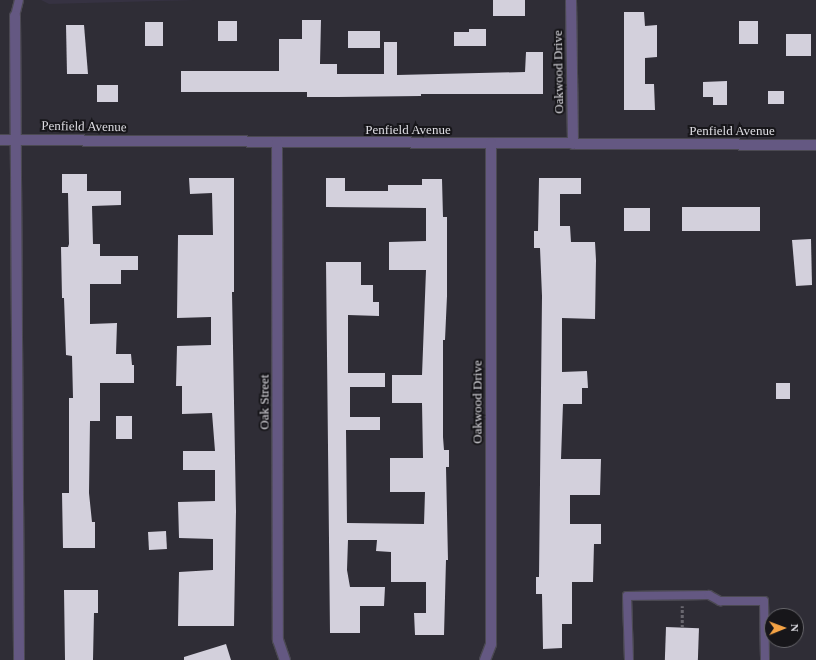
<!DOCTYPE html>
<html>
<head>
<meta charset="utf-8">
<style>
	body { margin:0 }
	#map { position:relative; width:816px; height:660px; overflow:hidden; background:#2f2d36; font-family:"Times New Roman",serif }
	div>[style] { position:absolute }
	.built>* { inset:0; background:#363242 }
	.building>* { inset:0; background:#d3d0dc; transform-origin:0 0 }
	.path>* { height:2.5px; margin-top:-1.25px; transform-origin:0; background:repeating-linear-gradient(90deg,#69676f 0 3px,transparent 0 5px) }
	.roads { filter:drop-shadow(1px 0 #4b4952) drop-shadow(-1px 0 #4b4952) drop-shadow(0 1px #4b4952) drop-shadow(0 -1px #4b4952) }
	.lane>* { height:8px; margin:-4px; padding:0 4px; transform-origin:4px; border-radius:4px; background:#645882 }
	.street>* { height:10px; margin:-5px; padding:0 5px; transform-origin:5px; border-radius:5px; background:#645882 }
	span { translate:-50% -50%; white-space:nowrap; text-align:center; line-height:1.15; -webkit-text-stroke:4px #17161a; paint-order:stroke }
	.street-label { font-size:13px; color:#dfdee4 }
	.north { position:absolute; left:764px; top:608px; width:40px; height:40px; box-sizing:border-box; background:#17161a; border:1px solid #67666b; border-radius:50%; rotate:89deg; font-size:11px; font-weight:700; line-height:16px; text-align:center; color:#dfdee4 }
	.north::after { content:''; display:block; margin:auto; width:14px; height:18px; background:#f5a345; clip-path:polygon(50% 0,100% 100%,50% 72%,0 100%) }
</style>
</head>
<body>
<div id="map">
	<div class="built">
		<i style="clip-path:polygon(41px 0,196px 0,49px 4px)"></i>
	</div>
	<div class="building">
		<i style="left:493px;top:0;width:32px;height:16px"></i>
		<i style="clip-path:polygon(624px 12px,644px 12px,645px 26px,657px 25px,657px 57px,645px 58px,645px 84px,654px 84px,655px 110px,624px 110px)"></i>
		<i style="clip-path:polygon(302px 20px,321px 20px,320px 64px,337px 64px,337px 74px,384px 74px,384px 42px,397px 42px,397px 75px,525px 72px,526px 52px,543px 52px,543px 94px,421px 94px,421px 96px,337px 97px,307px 97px,307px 92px,181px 92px,181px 71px,279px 71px,279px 39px,302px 39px)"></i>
		<i style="left:218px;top:21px;width:19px;height:20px"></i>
		<i style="left:739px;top:21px;width:19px;height:23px"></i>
		<i style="left:145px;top:22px;width:18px;height:24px"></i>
		<i style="clip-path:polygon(66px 25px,84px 25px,88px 74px,67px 74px)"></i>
		<i style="clip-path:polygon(469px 29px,486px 29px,486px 46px,454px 46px,454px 32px,469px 32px)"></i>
		<i style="left:348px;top:31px;width:32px;height:17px"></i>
		<i style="left:786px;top:34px;width:25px;height:22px"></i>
		<i style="clip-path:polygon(727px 81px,727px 105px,713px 105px,713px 97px,703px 97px,703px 82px)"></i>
		<i style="left:97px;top:85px;width:21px;height:17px"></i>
		<i style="left:768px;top:91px;width:16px;height:13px"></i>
		<i style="clip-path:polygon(62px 174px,87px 174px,87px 191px,121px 191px,121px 205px,92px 206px,93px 244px,100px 244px,100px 256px,138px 256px,138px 270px,121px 270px,121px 284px,90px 284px,90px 324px,117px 323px,116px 354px,131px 354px,132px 365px,134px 365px,134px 383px,100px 383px,100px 421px,90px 421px,89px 493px,92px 522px,95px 522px,95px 548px,63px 548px,62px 493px,69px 493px,69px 398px,73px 398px,72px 356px,66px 355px,64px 298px,62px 298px,61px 247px,68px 247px,69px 244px,68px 193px,62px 193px)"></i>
		<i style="clip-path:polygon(189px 178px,234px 178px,234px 292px,232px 292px,236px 511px,234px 626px,178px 626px,179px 572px,213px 570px,213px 539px,179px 538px,178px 502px,215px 501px,215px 470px,183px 470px,183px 451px,215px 451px,212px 413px,182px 414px,182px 386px,176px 386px,177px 346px,211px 345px,211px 317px,177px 318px,178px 235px,213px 235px,212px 193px,190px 194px)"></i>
		<i style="clip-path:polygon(326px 178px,345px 178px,345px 191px,388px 191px,388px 185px,422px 185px,422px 179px,442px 179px,443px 217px,447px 217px,447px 296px,445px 340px,443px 340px,443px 437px,444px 450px,449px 450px,449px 467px,446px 467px,448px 560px,446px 560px,444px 635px,415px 635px,414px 613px,426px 613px,426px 582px,391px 582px,391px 552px,376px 551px,377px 540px,348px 540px,347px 570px,350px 587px,385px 587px,384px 606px,360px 606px,360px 633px,330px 633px,326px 262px,361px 262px,361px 285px,373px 285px,373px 302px,379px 302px,379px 316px,348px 315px,348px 373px,385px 373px,385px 387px,350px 387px,350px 417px,380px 417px,380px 430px,346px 430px,347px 523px,424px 524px,425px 492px,390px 492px,390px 458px,423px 458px,422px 403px,392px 403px,392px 375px,422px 375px,426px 270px,389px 270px,389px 242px,426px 241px,426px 208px,326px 207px)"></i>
		<i style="clip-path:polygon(539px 178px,581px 178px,581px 194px,560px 194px,560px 226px,570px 226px,571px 242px,595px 242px,596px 260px,595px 319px,562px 318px,562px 372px,587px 371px,588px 388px,582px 388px,582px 404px,563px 404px,561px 459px,601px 459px,600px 495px,570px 495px,570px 524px,601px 524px,601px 544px,594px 544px,593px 582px,572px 582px,572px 624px,562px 624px,562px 648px,543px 649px,542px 594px,536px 594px,536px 577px,539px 577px,542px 296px,540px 248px,534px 248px,534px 231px,538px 231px)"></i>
		<i style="left:682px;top:207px;width:78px;height:24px"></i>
		<i style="left:650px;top:208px;width:23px;height:26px;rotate:90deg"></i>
		<i style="clip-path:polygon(811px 239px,812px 285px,796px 286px,792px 240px)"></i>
		<i style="left:776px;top:383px;width:14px;height:16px"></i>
		<i style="left:116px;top:416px;width:16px;height:23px"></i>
		<i style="left:166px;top:531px;width:18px;height:18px;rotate:87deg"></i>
		<i style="clip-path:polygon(64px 590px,98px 590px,98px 613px,94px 613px,93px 660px,65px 660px)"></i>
		<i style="left:666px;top:627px;width:33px;height:33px;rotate:2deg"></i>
		<i style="clip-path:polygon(226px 644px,231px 660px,184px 660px,184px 657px)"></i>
	</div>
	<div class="path">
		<i style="left:682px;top:628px;width:22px;rotate:-90deg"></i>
	</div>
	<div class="roads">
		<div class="lane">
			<i style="left:15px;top:16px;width:16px;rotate:-76deg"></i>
			<i style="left:629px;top:660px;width:64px;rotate:-91.8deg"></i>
			<i style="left:627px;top:596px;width:82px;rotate:-0.7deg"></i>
			<i style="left:709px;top:595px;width:13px;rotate:29deg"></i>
			<i style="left:720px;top:601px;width:44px"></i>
			<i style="left:764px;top:601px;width:59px;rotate:89deg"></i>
		</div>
		<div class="street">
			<i style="left:571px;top:0;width:144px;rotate:89.2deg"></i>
			<i style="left:15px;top:16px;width:644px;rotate:89.64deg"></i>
			<i style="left:0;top:140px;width:816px;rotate:0.35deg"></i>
			<i style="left:277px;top:142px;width:498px;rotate:89.9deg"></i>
			<i style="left:278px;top:640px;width:21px;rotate:71deg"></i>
			<i style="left:485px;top:660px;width:17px;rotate:-69deg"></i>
			<i style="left:491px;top:644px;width:501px;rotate:-90deg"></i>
		</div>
	</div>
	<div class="street-label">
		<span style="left:559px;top:72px;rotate:-91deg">Oakwood Drive</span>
		<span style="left:84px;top:127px;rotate:1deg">Penfield Avenue</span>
		<span style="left:408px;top:130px">Penfield Avenue</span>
		<span style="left:732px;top:131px">Penfield Avenue</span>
		<span style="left:265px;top:402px;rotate:-90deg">Oak Street</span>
		<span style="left:478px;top:402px;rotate:-90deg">Oakwood Drive</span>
	</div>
	<div class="north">N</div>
</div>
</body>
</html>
